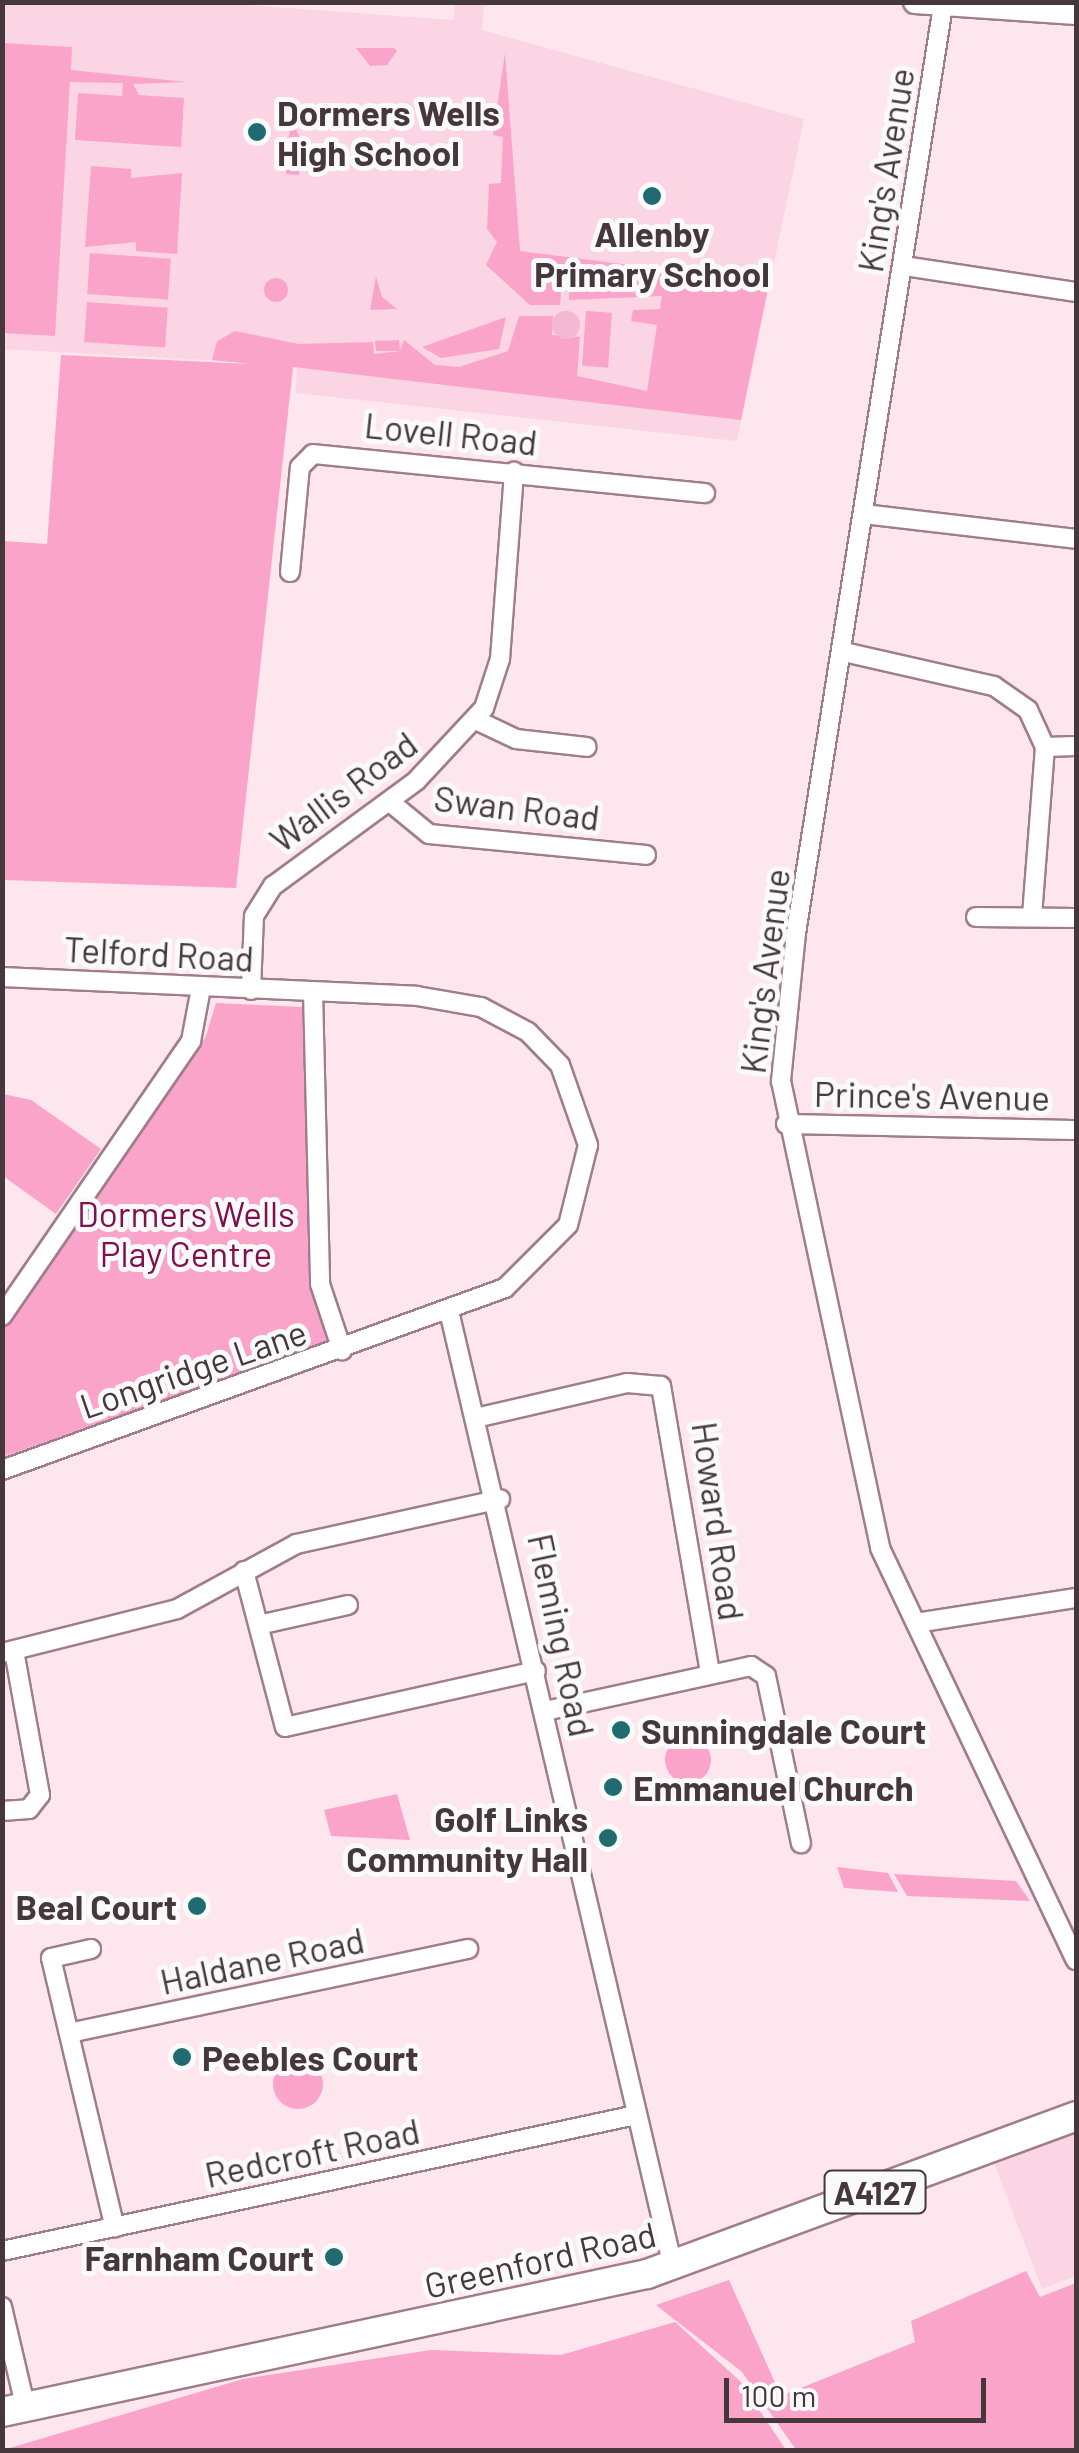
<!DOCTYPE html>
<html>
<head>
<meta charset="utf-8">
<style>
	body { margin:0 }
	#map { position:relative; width:1079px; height:2453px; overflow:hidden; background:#fee6ef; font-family:Barlow,sans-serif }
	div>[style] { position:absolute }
	.built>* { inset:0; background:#fbd5e4 }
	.green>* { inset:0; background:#fba4c9; transform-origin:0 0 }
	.round { border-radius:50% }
	.water>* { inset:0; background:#f4b9d2 }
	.roads { filter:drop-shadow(2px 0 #a07d8b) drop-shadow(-2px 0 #a07d8b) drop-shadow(0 2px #a07d8b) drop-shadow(0 -2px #a07d8b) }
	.minor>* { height:18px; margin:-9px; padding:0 9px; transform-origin:9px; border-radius:9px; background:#fff }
	.tertiary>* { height:22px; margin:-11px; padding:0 11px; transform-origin:11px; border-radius:11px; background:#fff }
	.primary>* { height:28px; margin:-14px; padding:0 14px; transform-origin:14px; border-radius:14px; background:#fff }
	.dots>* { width:28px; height:28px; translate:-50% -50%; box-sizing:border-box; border:5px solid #fafafa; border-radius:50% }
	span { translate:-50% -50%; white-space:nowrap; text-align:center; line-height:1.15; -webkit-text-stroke:10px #fafafa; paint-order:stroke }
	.shield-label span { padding:2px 8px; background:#fafafa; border:2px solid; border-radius:8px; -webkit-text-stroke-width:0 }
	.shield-label { font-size:32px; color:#46373d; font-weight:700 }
	.poi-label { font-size:35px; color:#46373d; font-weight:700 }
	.left { translate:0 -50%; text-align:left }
	.right { translate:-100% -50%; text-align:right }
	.street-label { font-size:35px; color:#46373d }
	.park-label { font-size:35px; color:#800f50 }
	.frame { position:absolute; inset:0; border:5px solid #46373d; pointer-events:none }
	.scale { position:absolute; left:724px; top:2378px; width:262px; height:45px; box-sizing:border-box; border:5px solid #46373d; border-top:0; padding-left:12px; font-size:30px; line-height:35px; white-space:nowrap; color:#46373d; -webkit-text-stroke:8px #fafafa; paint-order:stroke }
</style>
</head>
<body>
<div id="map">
	<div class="built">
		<i style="clip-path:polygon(2px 3px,219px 3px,453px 20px,455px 3px,484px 3px,482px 30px,804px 119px,737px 441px,296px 393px,297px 365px,3px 349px)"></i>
		<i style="clip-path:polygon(1076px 2117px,1076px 2276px,1042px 2289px,989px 2150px)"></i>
	</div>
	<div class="green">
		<i style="clip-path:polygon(3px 43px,72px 47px,71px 70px,187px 82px,133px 84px,139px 95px,184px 98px,181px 147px,75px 140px,78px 93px,122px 96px,123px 83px,70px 82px,55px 336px,3px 333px)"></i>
		<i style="clip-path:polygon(356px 48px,394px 48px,397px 51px,387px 65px,370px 66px)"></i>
		<i style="clip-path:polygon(505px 53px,520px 251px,769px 283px,741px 420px,293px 367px,236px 888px,3px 880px,3px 541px,47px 544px,61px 355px,251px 364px,212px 360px,217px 341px,235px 331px,299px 344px,373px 342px,374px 354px,401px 351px,376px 351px,375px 341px,399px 340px,400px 350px,404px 340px,435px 365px,459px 367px,508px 351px,519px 316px,553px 316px,552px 335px,580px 337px,577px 376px,647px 391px,657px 325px,631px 321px,633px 310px,660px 309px,662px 296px,569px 300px,570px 272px,639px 273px,563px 266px,560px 305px,530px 305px,486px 265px,497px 242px,487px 229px,489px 184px,501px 183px,503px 137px,493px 135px)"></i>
		<i style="clip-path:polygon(291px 116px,302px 144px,299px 175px,286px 174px)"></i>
		<i style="clip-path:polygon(91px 166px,131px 169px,131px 178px,182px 173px,177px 254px,136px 251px,136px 242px,85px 247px)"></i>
		<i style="left:90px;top:253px;width:81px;height:41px;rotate:4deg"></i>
		<i style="clip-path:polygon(376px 276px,382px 297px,397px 309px,370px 310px)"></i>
		<i class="round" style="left:264px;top:278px;width:24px;height:24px"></i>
		<i style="left:87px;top:302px;width:81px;height:40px;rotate:4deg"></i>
		<i style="left:586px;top:311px;width:26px;height:55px;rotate:4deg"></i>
		<i style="clip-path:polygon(506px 317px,499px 349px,441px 358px,422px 347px)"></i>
		<i style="clip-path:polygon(216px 1003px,302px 1007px,312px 1279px,331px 1340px,3px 1457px,3px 1327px,206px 1036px)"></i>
		<i style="clip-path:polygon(3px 1094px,31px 1100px,101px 1149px,56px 1214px,3px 1176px)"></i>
		<i class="round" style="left:665px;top:1737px;width:46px;height:46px"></i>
		<i style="clip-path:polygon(397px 1794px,410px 1840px,331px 1836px,324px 1810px)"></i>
		<i style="clip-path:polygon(837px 1867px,888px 1873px,898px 1892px,844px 1888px)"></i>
		<i style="clip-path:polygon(894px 1874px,1016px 1881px,1030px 1901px,907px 1896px)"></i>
		<i class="round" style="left:273px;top:2059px;width:50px;height:50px"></i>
		<i style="clip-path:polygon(1026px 2271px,1040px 2297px,1076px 2283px,1076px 2450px,796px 2450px,742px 2372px,656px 2305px,729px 2280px,781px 2396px,915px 2342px,911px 2321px)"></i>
		<i style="clip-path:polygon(675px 2322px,740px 2381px,786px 2450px,3px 2450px,243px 2379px,431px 2350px,561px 2355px)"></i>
	</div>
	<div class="water">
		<i class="round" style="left:552px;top:311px;width:28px;height:28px"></i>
	</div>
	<div class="roads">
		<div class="minor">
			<i style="left:943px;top:6px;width:939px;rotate:99.01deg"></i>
			<i style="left:796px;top:933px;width:149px;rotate:95.8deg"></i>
			<i style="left:781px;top:1081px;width:477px;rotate:78deg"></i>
			<i style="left:880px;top:1548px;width:456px;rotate:64.6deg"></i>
			<i style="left:904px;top:266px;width:174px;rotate:8.6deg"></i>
			<i style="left:864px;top:514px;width:213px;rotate:6.7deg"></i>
			<i style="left:290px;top:572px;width:105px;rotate:-84.6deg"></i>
			<i style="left:300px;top:467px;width:18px;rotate:-45deg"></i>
			<i style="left:313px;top:454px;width:394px;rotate:5.7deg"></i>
			<i style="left:844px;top:652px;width:154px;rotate:12.8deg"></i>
			<i style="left:994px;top:686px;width:42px;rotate:35.2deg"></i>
			<i style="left:1028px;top:710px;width:41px;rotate:65.3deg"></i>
			<i style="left:1045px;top:747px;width:170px;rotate:94.4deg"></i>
			<i style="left:476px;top:720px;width:44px;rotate:25.4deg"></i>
			<i style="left:516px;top:739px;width:71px;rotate:6.4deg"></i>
			<i style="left:1045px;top:747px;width:31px;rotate:-2deg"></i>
			<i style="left:390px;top:802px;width:50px;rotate:39.4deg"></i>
			<i style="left:429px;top:834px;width:218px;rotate:5.5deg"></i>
			<i style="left:976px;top:917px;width:100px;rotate:0.6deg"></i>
			<i style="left:2px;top:977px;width:415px;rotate:2.6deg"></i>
			<i style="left:417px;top:996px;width:65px;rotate:9.8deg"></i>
			<i style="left:481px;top:1007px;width:53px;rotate:28deg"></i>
			<i style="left:528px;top:1032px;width:46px;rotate:45.9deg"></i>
			<i style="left:560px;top:1065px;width:85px;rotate:70.7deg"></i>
			<i style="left:588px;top:1145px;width:82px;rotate:104deg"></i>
			<i style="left:568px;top:1225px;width:89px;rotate:135deg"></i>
			<i style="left:505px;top:1288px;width:535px;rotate:160.11deg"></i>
			<i style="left:251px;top:990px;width:74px;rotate:-87.7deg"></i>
			<i style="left:254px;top:916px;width:36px;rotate:-58deg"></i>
			<i style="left:273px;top:886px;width:177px;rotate:-36.3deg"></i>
			<i style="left:416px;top:781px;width:100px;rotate:-47deg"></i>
			<i style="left:484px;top:708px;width:52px;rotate:-71.9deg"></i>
			<i style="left:500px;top:659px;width:188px;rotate:-85.7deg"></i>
			<i style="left:313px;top:992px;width:292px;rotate:88.6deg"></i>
			<i style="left:320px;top:1284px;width:70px;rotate:71.6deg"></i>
			<i style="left:786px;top:1124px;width:290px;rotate:1.2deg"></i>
			<i style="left:449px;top:1311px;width:982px;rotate:76.81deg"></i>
			<i style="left:2px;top:1316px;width:334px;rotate:-55.5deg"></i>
			<i style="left:191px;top:1041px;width:54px;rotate:-79.3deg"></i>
			<i style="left:480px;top:1417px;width:151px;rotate:-13deg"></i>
			<i style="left:627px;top:1383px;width:34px;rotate:5deg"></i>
			<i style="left:661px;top:1386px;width:291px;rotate:80.3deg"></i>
			<i style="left:244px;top:1571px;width:161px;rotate:75.3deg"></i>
			<i style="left:285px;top:1727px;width:257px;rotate:-12.6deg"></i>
			<i style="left:916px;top:1623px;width:162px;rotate:-8.9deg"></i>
			<i style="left:263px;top:1624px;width:87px;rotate:-12.6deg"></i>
			<i style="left:2px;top:1653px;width:180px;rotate:-14.1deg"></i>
			<i style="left:177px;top:1609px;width:136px;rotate:-28.6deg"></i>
			<i style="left:296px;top:1544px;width:209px;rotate:-12.4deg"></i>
			<i style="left:545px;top:1711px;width:211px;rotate:-12.3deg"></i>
			<i style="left:751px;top:1666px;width:18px;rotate:34deg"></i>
			<i style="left:766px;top:1676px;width:171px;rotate:78.2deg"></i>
			<i style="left:2px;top:1811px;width:27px;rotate:-4deg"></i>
			<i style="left:29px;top:1809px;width:18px;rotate:-52deg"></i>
			<i style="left:40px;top:1795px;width:147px;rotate:-100.2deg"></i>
			<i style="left:91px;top:1949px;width:41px;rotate:167.3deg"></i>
			<i style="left:51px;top:1958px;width:277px;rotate:76.7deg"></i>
			<i style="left:69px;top:2033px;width:408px;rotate:-11.9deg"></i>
			<i style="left:2px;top:2251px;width:648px;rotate:-12.11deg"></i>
			<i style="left:2px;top:2307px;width:101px;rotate:76.8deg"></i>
		</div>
		<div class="tertiary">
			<i style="left:915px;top:2px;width:161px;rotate:3.9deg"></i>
		</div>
		<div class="primary">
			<i style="left:2px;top:2412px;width:660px;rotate:-12.08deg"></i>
			<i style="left:647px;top:2274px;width:457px;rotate:-20.2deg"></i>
		</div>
	</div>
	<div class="dots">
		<i style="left:257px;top:132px;background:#1f6b71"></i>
		<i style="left:652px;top:196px;background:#1f6b71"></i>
		<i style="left:621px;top:1730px;background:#1f6b71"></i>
		<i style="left:613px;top:1787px;background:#1f6b71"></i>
		<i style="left:608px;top:1838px;background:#1f6b71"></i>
		<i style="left:197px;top:1906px;background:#1f6b71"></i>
		<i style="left:182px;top:2057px;background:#1f6b71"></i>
		<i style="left:334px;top:2257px;background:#1f6b71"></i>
	</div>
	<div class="shield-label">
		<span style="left:875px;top:2192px">A4127</span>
	</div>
	<div class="poi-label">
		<span class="left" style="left:277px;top:132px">Dormers Wells<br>High School</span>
		<span style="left:652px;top:253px">Allenby<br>Primary School</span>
		<span class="left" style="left:641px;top:1730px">Sunningdale Court</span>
		<span class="left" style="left:633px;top:1787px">Emmanuel Church</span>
		<span class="right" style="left:588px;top:1838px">Golf Links<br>Community Hall</span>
		<span class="right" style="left:177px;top:1906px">Beal Court</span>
		<span class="left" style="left:202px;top:2057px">Peebles Court</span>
		<span class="right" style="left:314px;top:2257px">Farnham Court</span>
	</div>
	<div class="street-label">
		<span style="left:885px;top:170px;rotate:-81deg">King's Avenue</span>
		<span style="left:451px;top:433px;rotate:6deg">Lovell Road</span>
		<span style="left:343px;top:791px;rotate:-37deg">Wallis Road</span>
		<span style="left:517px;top:807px;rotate:7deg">Swan Road</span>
		<span style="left:159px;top:953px;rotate:3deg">Telford Road</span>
		<span style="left:764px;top:971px;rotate:-83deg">King's Avenue</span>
		<span style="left:932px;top:1095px;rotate:1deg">Prince's Avenue</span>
		<span style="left:193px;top:1368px;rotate:-19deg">Longridge Lane</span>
		<span style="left:719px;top:1521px;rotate:82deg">Howard Road</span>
		<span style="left:562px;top:1635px;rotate:78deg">Fleming Road</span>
		<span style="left:262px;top:1960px;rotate:-12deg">Haldane Road</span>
		<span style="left:312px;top:2152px;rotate:-12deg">Redcroft Road</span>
		<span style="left:540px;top:2259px;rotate:-13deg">Greenford Road</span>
	</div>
	<div class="park-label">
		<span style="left:186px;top:1233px">Dormers Wells<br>Play Centre</span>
	</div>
	<div class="frame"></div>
	<div class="scale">100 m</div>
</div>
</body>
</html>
